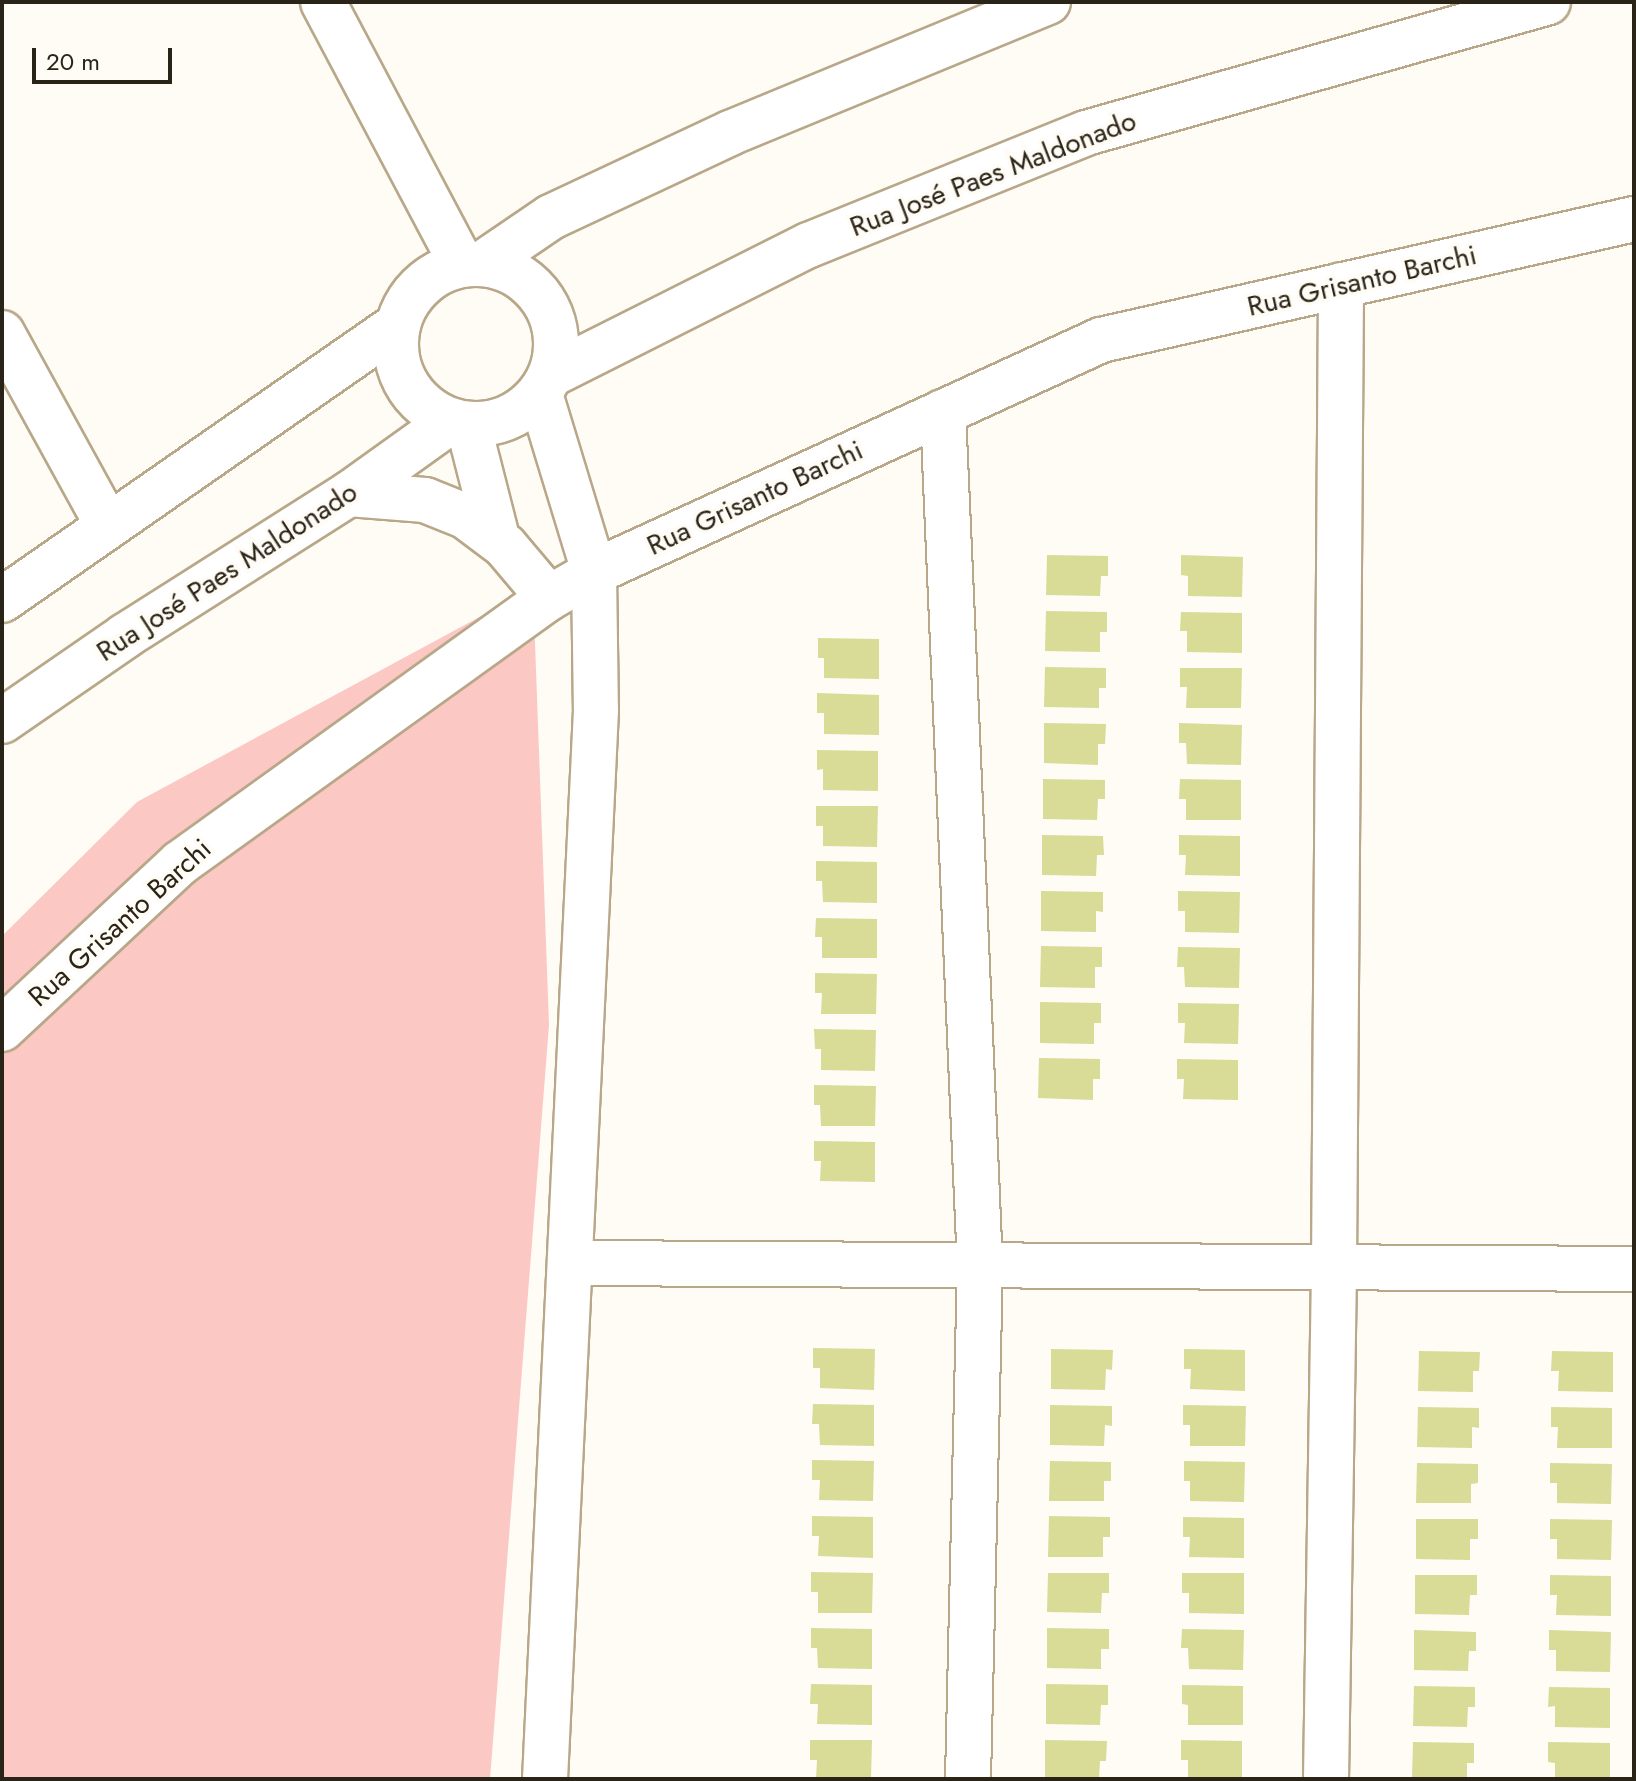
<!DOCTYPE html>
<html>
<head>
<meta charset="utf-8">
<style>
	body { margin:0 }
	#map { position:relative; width:1636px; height:1781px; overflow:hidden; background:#fffbf5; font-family:Jost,sans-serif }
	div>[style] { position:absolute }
	.green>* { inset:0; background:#fbc8c4 }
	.building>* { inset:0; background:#d8dc97 }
	.roads { filter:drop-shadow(2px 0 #b8a788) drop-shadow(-2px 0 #b8a788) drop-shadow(0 2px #b8a788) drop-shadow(0 -2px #b8a788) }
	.minor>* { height:44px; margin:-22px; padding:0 22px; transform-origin:22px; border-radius:22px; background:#fff }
	.minor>.ring { margin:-22px; padding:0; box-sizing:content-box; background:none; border:44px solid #fff; border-radius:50% }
	span { translate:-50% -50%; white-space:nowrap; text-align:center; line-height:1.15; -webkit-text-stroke:7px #fffbf5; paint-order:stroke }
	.street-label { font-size:28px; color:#2a2418 }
	.frame { position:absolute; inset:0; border:4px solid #2a2418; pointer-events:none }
	.scale { position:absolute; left:32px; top:48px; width:140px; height:36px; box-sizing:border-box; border:4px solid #2a2418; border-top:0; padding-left:10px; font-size:24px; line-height:28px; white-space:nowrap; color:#2a2418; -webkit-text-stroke:6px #fffbf5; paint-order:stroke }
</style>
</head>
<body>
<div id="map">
	<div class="green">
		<i style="clip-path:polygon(533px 588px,549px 1025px,490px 1779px,2px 1779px,2px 936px,137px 802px)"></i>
	</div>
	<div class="building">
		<i style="clip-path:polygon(1047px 555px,1108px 556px,1108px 576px,1101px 576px,1100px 596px,1046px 595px)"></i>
		<i style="clip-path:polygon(1181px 555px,1243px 557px,1242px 597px,1188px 596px,1188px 576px,1181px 575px)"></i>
		<i style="clip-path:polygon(1046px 611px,1107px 612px,1107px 632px,1100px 632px,1100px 652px,1045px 651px)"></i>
		<i style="clip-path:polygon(1181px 612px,1242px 613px,1242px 653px,1187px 652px,1187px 631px,1180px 631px)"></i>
		<i style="clip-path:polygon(818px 638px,879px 639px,879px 679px,824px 678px,824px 658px,818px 658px)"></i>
		<i style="clip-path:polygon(1045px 667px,1106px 668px,1106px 688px,1099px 688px,1099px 708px,1044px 707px)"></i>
		<i style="clip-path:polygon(1180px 668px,1242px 668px,1241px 708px,1186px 708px,1187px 687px,1180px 687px)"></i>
		<i style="clip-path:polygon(817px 693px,879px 695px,879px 735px,824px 734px,824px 713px,817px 713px)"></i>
		<i style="clip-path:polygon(1044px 723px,1106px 724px,1105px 744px,1098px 744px,1098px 765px,1044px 763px)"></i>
		<i style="clip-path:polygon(1179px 723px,1242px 725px,1241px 765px,1187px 764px,1186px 743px,1179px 743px)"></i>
		<i style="clip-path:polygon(817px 750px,878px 751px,878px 791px,823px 790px,823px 769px,817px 770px)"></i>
		<i style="clip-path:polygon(1043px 779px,1105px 780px,1105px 799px,1098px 799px,1097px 820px,1043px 819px)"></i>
		<i style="clip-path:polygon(1180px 779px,1241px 780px,1241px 820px,1186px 820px,1186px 799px,1179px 799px)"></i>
		<i style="clip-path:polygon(816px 806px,878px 806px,877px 847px,823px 846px,823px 826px,816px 826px)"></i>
		<i style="clip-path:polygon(1042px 835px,1103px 836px,1104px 855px,1097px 855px,1096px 876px,1042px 875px)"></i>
		<i style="clip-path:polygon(1179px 835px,1240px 836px,1240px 876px,1185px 875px,1186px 855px,1179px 855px)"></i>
		<i style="clip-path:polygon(816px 861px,877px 862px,877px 903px,823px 902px,822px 881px,816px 881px)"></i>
		<i style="clip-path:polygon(1041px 891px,1103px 892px,1103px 912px,1096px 911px,1096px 932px,1041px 931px)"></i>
		<i style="clip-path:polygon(1178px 891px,1240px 892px,1239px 933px,1185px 932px,1185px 911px,1178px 911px)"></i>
		<i style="clip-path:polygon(816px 918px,877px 919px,877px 958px,822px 958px,822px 937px,815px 937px)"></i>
		<i style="clip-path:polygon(1041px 946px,1102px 947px,1102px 967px,1095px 967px,1095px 988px,1040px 987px)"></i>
		<i style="clip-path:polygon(1178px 947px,1240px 948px,1239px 988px,1185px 987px,1184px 967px,1177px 967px)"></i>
		<i style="clip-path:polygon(815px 973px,877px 974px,876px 1014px,821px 1014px,822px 993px,815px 993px)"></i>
		<i style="clip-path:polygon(1040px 1002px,1101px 1003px,1101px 1023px,1094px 1023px,1094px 1044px,1040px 1043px)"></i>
		<i style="clip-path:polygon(1178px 1003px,1239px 1004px,1238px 1044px,1184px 1043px,1185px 1023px,1178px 1023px)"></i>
		<i style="clip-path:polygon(814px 1029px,876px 1030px,875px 1071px,821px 1070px,821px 1049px,815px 1049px)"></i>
		<i style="clip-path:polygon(1039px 1058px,1100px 1059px,1100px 1079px,1093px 1079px,1093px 1100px,1038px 1098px)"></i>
		<i style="clip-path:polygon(1177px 1059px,1238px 1060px,1238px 1100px,1183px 1099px,1184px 1079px,1177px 1079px)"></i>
		<i style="clip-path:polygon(814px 1085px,876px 1086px,875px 1126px,821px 1126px,820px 1105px,814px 1105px)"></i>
		<i style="clip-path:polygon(814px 1141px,875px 1142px,875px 1182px,820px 1181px,821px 1161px,814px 1161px)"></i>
		<i style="clip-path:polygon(813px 1348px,875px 1349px,874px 1390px,820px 1388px,820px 1368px,813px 1368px)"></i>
		<i style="clip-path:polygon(1051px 1349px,1113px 1350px,1112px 1370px,1106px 1369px,1105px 1390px,1051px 1389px)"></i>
		<i style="clip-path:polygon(1184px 1349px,1245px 1350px,1245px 1391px,1190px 1389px,1191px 1369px,1184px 1369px)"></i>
		<i style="clip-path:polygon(1419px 1351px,1480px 1352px,1479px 1371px,1473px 1371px,1473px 1392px,1418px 1391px)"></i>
		<i style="clip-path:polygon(1552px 1351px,1613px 1352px,1613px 1392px,1558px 1391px,1559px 1371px,1551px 1371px)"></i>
		<i style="clip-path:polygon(813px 1404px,874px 1405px,874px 1446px,820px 1445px,819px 1424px,812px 1424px)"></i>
		<i style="clip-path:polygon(1050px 1405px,1112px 1406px,1112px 1426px,1105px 1425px,1104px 1446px,1050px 1445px)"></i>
		<i style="clip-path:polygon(1183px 1405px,1246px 1406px,1245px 1446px,1190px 1446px,1190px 1425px,1183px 1425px)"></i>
		<i style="clip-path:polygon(1418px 1407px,1479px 1408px,1479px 1428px,1472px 1427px,1472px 1448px,1417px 1447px)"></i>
		<i style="clip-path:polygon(1551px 1407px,1612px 1408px,1612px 1448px,1557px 1448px,1558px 1427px,1551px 1427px)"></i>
		<i style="clip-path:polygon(812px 1460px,874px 1461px,873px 1501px,819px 1500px,820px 1480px,812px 1480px)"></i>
		<i style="clip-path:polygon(1050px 1461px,1111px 1462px,1111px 1481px,1104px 1481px,1104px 1501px,1049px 1501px)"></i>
		<i style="clip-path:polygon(1184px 1461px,1245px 1462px,1244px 1502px,1190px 1501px,1190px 1481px,1184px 1481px)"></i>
		<i style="clip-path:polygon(1417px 1463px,1478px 1464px,1478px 1483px,1471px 1484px,1471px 1503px,1416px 1503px)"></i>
		<i style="clip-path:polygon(1550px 1463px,1612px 1464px,1611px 1504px,1557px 1503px,1557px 1483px,1550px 1483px)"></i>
		<i style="clip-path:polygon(812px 1516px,873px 1517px,873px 1558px,818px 1556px,819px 1536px,812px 1536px)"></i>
		<i style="clip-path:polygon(1049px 1516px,1110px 1517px,1110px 1537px,1103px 1537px,1103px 1557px,1048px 1557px)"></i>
		<i style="clip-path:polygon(1183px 1517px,1244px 1518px,1244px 1558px,1189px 1557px,1190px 1537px,1183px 1537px)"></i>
		<i style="clip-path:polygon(1416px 1519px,1478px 1519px,1478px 1539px,1470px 1539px,1470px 1560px,1416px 1559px)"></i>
		<i style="clip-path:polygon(1550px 1519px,1612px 1520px,1611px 1560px,1557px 1559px,1557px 1539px,1550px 1539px)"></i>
		<i style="clip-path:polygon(811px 1572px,873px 1573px,872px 1613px,818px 1613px,818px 1592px,811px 1592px)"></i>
		<i style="clip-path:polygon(1048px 1573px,1109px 1573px,1109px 1593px,1102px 1593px,1101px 1613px,1047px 1612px)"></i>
		<i style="clip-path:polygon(1182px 1573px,1244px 1573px,1244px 1614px,1189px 1613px,1189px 1593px,1182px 1593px)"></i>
		<i style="clip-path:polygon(1415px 1575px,1477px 1575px,1477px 1595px,1470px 1595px,1469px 1615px,1415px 1614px)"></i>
		<i style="clip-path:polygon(1550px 1575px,1611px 1576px,1611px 1616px,1556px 1615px,1557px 1595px,1550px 1595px)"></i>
		<i style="clip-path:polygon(811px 1628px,872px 1629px,872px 1669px,818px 1668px,817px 1648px,811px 1648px)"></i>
		<i style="clip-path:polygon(1047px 1628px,1109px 1629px,1109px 1649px,1101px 1649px,1101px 1669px,1047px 1668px)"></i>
		<i style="clip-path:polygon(1182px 1629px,1244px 1630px,1243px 1670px,1189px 1669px,1188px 1648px,1181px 1648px)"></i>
		<i style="clip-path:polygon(1414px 1630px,1476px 1632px,1476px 1651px,1469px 1651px,1468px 1671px,1414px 1670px)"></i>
		<i style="clip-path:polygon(1549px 1630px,1611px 1632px,1610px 1672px,1556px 1671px,1556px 1650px,1549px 1650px)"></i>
		<i style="clip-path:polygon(811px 1684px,872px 1685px,872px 1725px,817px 1724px,818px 1704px,810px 1704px)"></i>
		<i style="clip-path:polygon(1046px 1684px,1108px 1685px,1108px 1705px,1101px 1705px,1100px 1725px,1046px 1724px)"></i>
		<i style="clip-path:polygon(1182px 1685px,1243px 1686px,1243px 1725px,1188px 1725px,1188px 1705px,1182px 1704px)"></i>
		<i style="clip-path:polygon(1414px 1686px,1475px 1687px,1475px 1707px,1468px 1707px,1467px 1727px,1413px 1726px)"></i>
		<i style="clip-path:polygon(1549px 1687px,1610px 1688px,1610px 1728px,1555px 1727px,1555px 1706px,1548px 1707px)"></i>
		<i style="clip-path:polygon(810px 1740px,872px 1740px,871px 1779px,816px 1779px,817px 1760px,810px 1760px)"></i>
		<i style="clip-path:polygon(1045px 1740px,1107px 1741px,1106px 1761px,1100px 1761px,1099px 1779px,1045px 1779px)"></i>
		<i style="clip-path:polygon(1181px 1740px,1242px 1741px,1242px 1779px,1188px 1779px,1188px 1760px,1181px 1760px)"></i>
		<i style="clip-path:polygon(1413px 1742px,1474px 1743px,1474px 1763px,1467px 1763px,1467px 1779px,1412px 1779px)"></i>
		<i style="clip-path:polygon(1548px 1742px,1610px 1743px,1610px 1779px,1555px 1779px,1555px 1763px,1548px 1762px)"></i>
	</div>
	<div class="roads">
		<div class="minor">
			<i style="left:323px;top:2px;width:297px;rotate:62.1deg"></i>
			<i class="ring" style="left:396px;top:264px;width:116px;height:116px"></i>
			<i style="left:482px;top:264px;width:83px;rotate:-34.3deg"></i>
			<i style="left:551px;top:217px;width:198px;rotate:-25.1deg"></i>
			<i style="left:730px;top:133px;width:344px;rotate:-22.4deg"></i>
			<i style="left:2px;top:333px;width:220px;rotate:61.2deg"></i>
			<i style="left:552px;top:374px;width:288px;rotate:-26.7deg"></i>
			<i style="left:809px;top:245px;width:299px;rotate:-22deg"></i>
			<i style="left:1086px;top:133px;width:480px;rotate:-15.8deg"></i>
			<i style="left:540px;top:394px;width:186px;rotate:73.1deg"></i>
			<i style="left:594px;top:572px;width:138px;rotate:89.2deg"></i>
			<i style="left:596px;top:710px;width:1070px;rotate:92.73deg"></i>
			<i style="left:943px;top:412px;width:855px;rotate:87.52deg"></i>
			<i style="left:980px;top:1266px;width:513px;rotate:91.34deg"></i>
			<i style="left:468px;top:424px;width:118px;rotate:75.7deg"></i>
			<i style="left:349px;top:494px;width:76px;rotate:4.5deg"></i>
			<i style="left:425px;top:500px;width:43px;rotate:21.8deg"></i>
			<i style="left:465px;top:516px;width:50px;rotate:36.9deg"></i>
			<i style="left:505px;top:546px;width:68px;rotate:49.8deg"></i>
			<i style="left:2px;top:600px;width:482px;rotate:-34.8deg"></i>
			<i style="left:2px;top:721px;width:150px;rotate:-34.6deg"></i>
			<i style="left:125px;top:636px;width:265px;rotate:-32.4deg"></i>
			<i style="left:349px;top:494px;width:125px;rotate:-35.6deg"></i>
			<i style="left:2px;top:1029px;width:243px;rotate:-43deg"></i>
			<i style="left:180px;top:863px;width:454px;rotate:-35.7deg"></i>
			<i style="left:549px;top:598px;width:52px;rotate:-30deg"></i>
			<i style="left:594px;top:572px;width:558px;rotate:-24.59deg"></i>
			<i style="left:1101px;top:340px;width:547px;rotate:-12.79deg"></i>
			<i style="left:572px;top:1263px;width:1062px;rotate:0.32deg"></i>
			<i style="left:1326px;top:1779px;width:511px;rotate:-89.1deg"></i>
			<i style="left:1334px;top:1268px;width:983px;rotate:-89.59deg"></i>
		</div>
	</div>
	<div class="street-label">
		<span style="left:993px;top:174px;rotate:-21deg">Rua José Paes Maldonado</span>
		<span style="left:1362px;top:281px;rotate:-13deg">Rua Grisanto Barchi</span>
		<span style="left:755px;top:498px;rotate:-25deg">Rua Grisanto Barchi</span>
		<span style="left:227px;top:572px;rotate:-33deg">Rua José Paes Maldonado</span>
		<span style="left:120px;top:923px;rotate:-42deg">Rua Grisanto Barchi</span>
	</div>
	<div class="frame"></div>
	<div class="scale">20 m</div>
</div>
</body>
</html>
